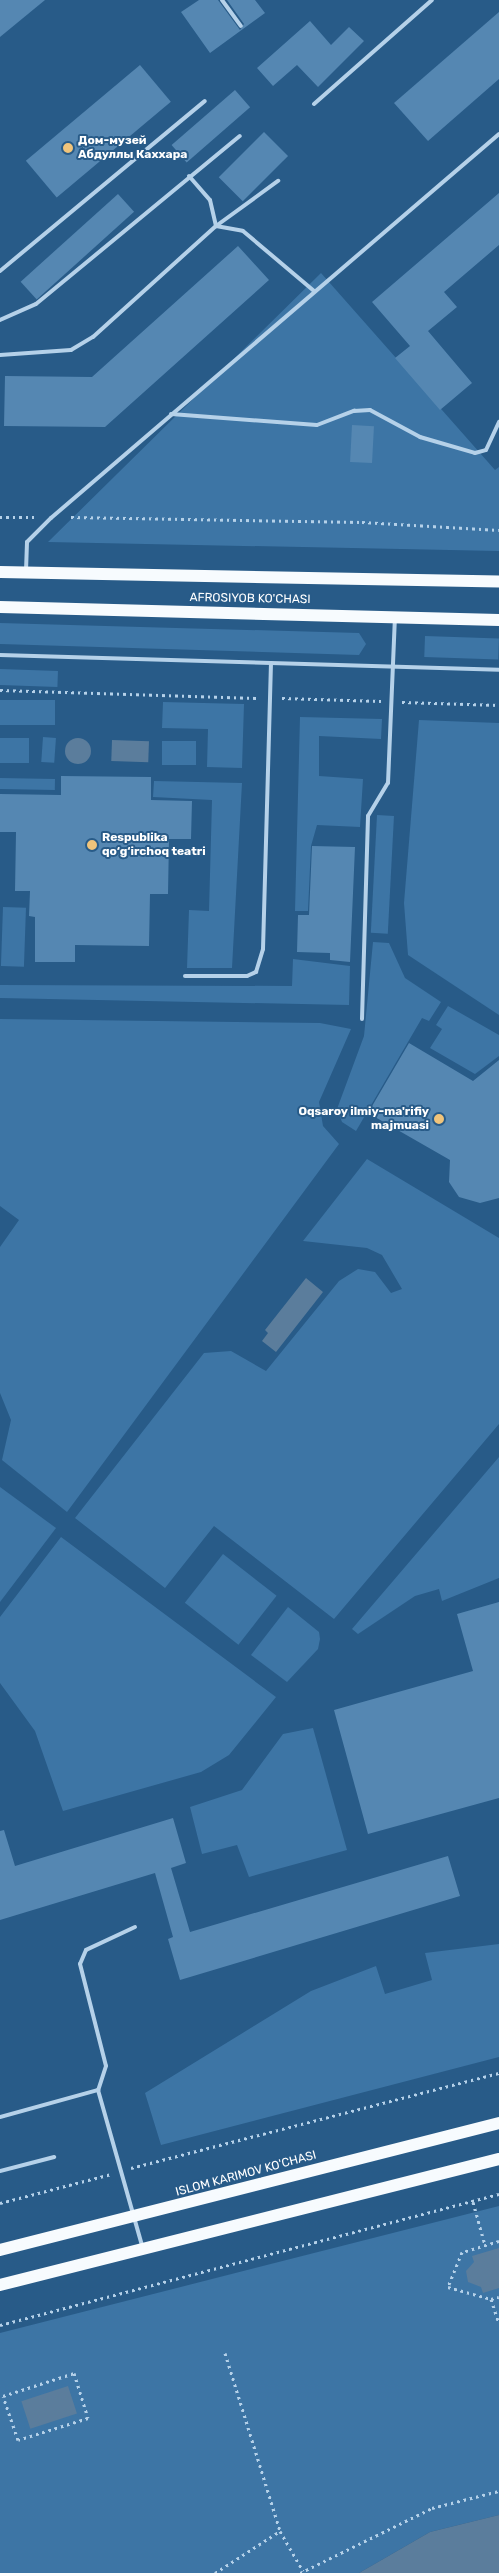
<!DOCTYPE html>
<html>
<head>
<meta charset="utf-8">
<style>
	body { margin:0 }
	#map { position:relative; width:499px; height:2573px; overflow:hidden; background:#285b88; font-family:Rubik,sans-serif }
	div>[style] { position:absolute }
	.green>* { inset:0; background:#3d75a5; transform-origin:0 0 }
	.water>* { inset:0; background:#5b7d9c; transform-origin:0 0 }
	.round { border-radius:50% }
	.building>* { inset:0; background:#5587b2; transform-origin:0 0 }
	.path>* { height:3px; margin-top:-1.5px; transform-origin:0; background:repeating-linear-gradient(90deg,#b5d1e9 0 2.5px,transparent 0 6.5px) }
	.service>* { height:4px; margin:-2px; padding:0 2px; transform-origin:2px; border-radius:2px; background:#b5d1e9 }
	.primary>* { height:12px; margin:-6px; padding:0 6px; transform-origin:6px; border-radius:6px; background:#f7fbfe }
	.dots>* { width:14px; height:14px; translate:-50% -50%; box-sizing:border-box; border:2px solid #285b88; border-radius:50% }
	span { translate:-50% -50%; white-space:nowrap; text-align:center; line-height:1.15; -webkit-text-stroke:4px #285b88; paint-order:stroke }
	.poi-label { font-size:12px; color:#fff; font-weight:700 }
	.left { translate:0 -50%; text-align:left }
	.right { translate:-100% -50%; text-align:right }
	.street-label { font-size:12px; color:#fff }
</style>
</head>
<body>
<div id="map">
	<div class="green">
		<i style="clip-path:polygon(321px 273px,495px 470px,499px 467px,499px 551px,48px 542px)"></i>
		<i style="clip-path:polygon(0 623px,359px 633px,366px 644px,359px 655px,0 644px)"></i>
		<i style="left:425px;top:636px;width:74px;height:21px;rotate:2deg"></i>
		<i style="left:0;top:669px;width:58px;height:16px;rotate:2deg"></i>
		<i style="left:0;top:700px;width:55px;height:25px"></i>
		<i style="clip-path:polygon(163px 702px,244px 704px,242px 768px,207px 767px,208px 729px,162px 728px)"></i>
		<i style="clip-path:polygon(300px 717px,382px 719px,381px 739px,319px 736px,319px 776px,363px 779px,360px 827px,317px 825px,311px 846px,308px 911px,295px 911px)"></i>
		<i style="clip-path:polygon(419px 720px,499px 723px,499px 1015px,408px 955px,404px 903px)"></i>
		<i style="left:43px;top:737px;width:13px;height:25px;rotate:4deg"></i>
		<i style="left:0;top:738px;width:29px;height:25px"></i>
		<i style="left:162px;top:741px;width:34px;height:24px"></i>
		<i style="left:0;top:778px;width:55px;height:11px;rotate:1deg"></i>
		<i style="clip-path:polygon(154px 781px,242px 783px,232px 968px,187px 968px,189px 910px,209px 911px,212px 800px,153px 797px)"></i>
		<i style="left:377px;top:815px;width:17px;height:118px;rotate:3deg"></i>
		<i style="left:3px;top:907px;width:23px;height:59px;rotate:2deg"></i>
		<i style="clip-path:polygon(373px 942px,389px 943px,405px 978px,441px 1002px,429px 1021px,422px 1018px,356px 1131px,342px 1122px,337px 1109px,364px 1036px)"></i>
		<i style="clip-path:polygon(293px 959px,350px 966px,349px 1005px,0 998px,0 985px,292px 986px)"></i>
		<i style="clip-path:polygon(448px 1006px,499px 1035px,499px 1056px,475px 1074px,430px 1048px,442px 1029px,436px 1025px)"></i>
		<i style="clip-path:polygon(0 1019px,320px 1023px,351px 1029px,319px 1102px,323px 1126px,339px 1144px,67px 1512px,2px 1460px,11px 1420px,0 1393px,0 1247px,19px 1220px,0 1206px)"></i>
		<i style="clip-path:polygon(367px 1159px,499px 1238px,499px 1424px,334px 1619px,214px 1526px,165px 1588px,75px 1518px,204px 1353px,231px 1351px,266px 1371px,339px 1281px,358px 1269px,375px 1272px,391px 1293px,402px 1289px,382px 1255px,367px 1248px,303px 1241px)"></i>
		<i style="clip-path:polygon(499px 1457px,499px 1578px,442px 1601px,439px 1589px,415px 1596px,358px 1634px,352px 1629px)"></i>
		<i style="clip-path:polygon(0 1487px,56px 1528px,0 1602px)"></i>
		<i style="clip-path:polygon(61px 1537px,276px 1697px,229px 1755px,201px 1772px,63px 1811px,35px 1731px,0 1683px,0 1617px)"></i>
		<i style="left:223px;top:1554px;width:68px;height:62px;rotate:38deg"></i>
		<i style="clip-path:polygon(288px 1607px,319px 1632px,320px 1639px,318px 1649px,287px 1682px,251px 1655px)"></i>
		<i style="clip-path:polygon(313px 1728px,347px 1850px,249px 1877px,237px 1845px,202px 1854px,190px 1807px,242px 1790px,283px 1734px)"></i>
		<i style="clip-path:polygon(499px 1944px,499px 2057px,161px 2145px,145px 2093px,311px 1991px,376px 1966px,385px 1994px,432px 1980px,425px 1953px)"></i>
		<i style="clip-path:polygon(499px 2206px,499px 2515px,430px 2532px,359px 2573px,0 2573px,0 2333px)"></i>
	</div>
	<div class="water">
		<i class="round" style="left:65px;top:738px;width:26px;height:26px"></i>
		<i style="left:112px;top:740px;width:37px;height:21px;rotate:2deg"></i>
		<i style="clip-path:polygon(306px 1278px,323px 1292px,276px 1352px,262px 1341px,268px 1333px,265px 1330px)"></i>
		<i style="clip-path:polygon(499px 2248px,499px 2288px,483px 2293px,481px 2287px,468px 2282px,466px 2271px,474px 2262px,472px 2256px)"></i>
		<i style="left:68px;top:2386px;width:29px;height:49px;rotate:72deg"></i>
		<i style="clip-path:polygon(499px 2515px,499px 2573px,359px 2573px,430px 2532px)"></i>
	</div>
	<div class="building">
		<i style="clip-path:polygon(0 0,45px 0,0 37px)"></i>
		<i style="clip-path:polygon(199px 0,218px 0,240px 30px,244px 24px,227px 0,255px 0,265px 13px,210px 53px,181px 12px)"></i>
		<i style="clip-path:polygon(499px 12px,499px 79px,428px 141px,394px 103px)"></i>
		<i style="clip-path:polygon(310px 21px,331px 45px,349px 27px,364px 41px,318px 87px,297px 65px,273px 86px,257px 68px)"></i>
		<i style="left:140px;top:65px;width:48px;height:149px;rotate:50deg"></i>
		<i style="left:235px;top:90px;width:23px;height:84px;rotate:49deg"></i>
		<i style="left:264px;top:132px;width:34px;height:64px;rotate:45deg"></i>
		<i style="clip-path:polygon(499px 193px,499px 245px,444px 292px,457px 307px,428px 331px,472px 383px,440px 410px,395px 358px,410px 346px,372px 302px)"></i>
		<i style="left:118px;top:194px;width:24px;height:131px;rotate:48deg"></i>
		<i style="clip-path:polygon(238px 246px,269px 280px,105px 427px,4px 426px,5px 376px,92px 377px)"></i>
		<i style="left:352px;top:425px;width:22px;height:37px;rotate:3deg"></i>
		<i style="clip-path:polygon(61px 776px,151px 777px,151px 800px,192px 801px,191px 839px,169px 839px,168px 894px,150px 894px,149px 946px,75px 945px,75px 962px,35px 962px,35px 917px,29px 916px,30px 891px,15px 891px,16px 832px,0 832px,0 794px,61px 795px)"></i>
		<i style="clip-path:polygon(312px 846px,355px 847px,350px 962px,330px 960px,330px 953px,297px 952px,298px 915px,309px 915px)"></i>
		<i style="clip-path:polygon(409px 1043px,473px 1081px,499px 1060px,499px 1198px,480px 1203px,459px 1197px,449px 1182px,450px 1160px,368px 1113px)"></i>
		<i style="clip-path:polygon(499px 1602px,499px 1798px,368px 1834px,334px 1710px,473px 1671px,457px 1614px)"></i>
		<i style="clip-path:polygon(173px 1818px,186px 1863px,171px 1868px,190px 1932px,448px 1856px,460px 1896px,180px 1980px,168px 1939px,173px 1937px,155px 1873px,0 1920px,0 1831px,4px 1830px,15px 1866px)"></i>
	</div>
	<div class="path">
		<i style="left:0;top:517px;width:34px"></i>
		<i style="left:71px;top:517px;width:291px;rotate:1deg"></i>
		<i style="left:362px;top:522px;width:137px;rotate:3.3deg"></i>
		<i style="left:0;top:690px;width:258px;rotate:1.8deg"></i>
		<i style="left:282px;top:698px;width:99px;rotate:1.7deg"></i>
		<i style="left:402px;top:702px;width:97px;rotate:1.8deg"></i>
		<i style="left:131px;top:2168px;width:380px;rotate:-14.5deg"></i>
		<i style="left:473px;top:2202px;width:45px;rotate:74.4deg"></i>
		<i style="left:0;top:2203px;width:115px;rotate:-14.6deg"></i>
		<i style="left:499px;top:2241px;width:39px;rotate:163deg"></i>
		<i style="left:462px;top:2252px;width:38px;rotate:112deg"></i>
		<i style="left:448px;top:2287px;width:45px;rotate:15.6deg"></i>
		<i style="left:491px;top:2299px;width:8px;rotate:-14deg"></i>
		<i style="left:491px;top:2299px;width:25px;rotate:72deg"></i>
		<i style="left:0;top:2325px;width:516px;rotate:-14.71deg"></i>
		<i style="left:225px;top:2353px;width:186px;rotate:72.8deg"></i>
		<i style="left:280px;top:2531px;width:46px;rotate:60.1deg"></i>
		<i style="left:74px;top:2373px;width:47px;rotate:72.7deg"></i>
		<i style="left:88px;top:2418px;width:73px;rotate:162.6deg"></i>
		<i style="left:18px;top:2440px;width:46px;rotate:-108.8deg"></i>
		<i style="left:3px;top:2396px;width:75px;rotate:-17.9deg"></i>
		<i style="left:215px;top:2573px;width:77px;rotate:-32.9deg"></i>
		<i style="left:300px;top:2573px;width:147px;rotate:-26.2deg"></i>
		<i style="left:432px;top:2508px;width:69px;rotate:-14.2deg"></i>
	</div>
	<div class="service">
		<i style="left:222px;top:0;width:32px;rotate:54deg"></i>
		<i style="left:314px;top:104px;width:157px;rotate:-41.4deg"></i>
		<i style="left:189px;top:176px;width:32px;rotate:49deg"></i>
		<i style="left:210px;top:200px;width:27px;rotate:77deg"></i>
		<i style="left:216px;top:226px;width:77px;rotate:-36deg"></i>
		<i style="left:0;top:271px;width:266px;rotate:-39.7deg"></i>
		<i style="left:0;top:320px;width:39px;rotate:-24deg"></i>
		<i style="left:36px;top:304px;width:264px;rotate:-39.5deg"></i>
		<i style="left:0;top:355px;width:71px;rotate:-4deg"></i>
		<i style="left:71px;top:350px;width:26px;rotate:-31deg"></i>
		<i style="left:93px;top:337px;width:166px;rotate:-42.1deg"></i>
		<i style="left:216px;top:226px;width:27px;rotate:10deg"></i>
		<i style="left:243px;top:231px;width:93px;rotate:40.2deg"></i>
		<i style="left:171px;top:414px;width:146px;rotate:4.3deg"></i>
		<i style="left:317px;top:425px;width:40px;rotate:-21deg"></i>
		<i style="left:354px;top:411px;width:16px;rotate:-4deg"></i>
		<i style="left:370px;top:410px;width:57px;rotate:28.4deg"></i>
		<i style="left:420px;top:437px;width:57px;rotate:16.2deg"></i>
		<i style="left:475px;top:453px;width:11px;rotate:-15deg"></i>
		<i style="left:486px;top:450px;width:31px;rotate:-65deg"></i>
		<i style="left:26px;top:571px;width:29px;rotate:-88deg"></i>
		<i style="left:27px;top:542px;width:34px;rotate:-45deg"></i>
		<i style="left:51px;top:518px;width:590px;rotate:-40.6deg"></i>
		<i style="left:0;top:655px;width:499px;rotate:1.7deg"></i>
		<i style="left:185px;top:976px;width:62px"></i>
		<i style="left:247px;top:976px;width:10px;rotate:-24deg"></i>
		<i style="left:256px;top:972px;width:24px;rotate:-73deg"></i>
		<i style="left:263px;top:949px;width:286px;rotate:-88.4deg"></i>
		<i style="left:362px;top:1019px;width:203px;rotate:-88.3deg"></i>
		<i style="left:368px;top:816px;width:39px;rotate:-59deg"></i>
		<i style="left:388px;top:783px;width:164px;rotate:-87.6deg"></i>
		<i style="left:135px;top:1927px;width:54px;rotate:154.9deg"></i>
		<i style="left:86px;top:1950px;width:15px;rotate:113deg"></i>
		<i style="left:80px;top:1964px;width:105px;rotate:75.7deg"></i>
		<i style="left:106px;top:2066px;width:25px;rotate:108deg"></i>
		<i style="left:98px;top:2090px;width:162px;rotate:74.2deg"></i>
		<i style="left:0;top:2117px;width:102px;rotate:-15.4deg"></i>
		<i style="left:0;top:2171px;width:56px;rotate:-14.5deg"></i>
	</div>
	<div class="primary">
		<i style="left:0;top:572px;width:499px;rotate:1.1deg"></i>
		<i style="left:0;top:607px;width:499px;rotate:1.5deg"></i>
		<i style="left:0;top:2250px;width:515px;rotate:-14.28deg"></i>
		<i style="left:0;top:2285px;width:515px;rotate:-14.17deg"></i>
	</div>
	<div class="dots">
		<i style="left:68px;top:148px;background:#f0c47b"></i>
		<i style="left:92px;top:845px;background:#f0c47b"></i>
		<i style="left:439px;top:1119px;background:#f0c47b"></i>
	</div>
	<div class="poi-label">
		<span class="left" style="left:78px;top:148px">Дом-музей<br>Абдуллы Каххара</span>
		<span class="left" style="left:102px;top:845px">Respublika<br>qo‘g‘irchoq teatri</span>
		<span class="right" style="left:429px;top:1119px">Oqsaroy ilmiy-ma'rifiy<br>majmuasi</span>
	</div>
	<div class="street-label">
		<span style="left:250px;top:599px;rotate:1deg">AFROSIYOB KO'CHASI</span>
		<span style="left:246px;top:2174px;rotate:-15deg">ISLOM KARIMOV KO'CHASI</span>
	</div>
</div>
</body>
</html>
